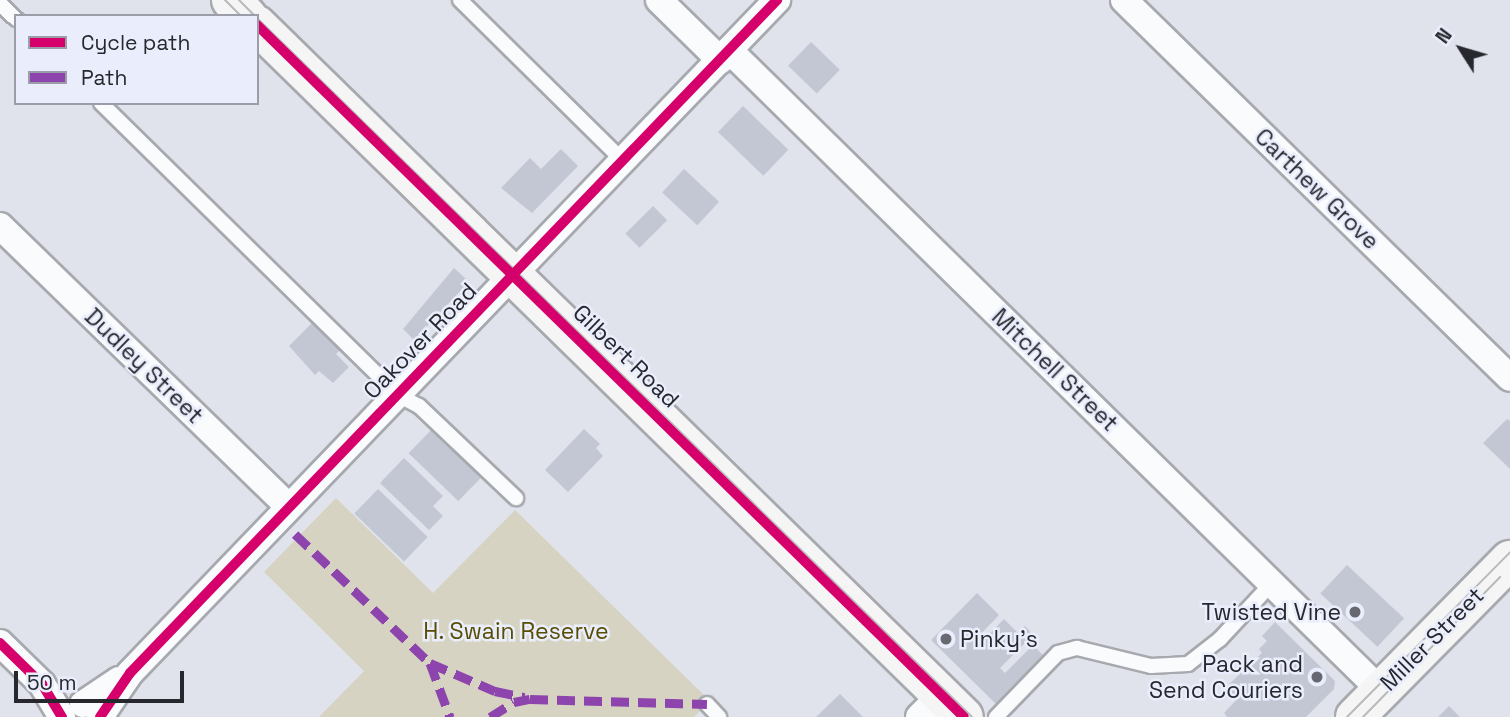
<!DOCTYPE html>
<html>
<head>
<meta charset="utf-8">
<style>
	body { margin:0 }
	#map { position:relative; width:1510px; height:717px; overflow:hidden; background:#e0e3eb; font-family:"Space Grotesk",sans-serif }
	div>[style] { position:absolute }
	.green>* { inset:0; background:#d6d3c2 }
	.building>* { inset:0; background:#c3c7d4; transform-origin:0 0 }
	.roads { filter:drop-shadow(2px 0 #a7a9af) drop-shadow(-2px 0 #a7a9af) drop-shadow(0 2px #a7a9af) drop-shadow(0 -2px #a7a9af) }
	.lane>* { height:14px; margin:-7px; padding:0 7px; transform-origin:7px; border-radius:7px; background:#fafbfc }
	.street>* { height:26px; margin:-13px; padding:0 13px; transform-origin:13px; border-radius:13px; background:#fafbfc }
	.secondary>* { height:38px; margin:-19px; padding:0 19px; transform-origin:19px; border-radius:19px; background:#f4f5f4 }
	.tram>* { height:2px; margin:-1px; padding:0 1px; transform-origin:1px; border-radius:1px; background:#b9b9bb }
	.quiet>* { height:9px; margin-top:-4.5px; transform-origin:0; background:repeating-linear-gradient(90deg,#8e44ad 0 18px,transparent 0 27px) }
	.cycleway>* { height:10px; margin:-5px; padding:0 5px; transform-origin:5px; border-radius:5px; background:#d6006c }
	.dots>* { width:19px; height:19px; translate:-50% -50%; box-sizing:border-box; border:4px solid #e9edfc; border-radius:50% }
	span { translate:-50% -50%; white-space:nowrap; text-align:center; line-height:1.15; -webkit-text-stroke:5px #e9edfc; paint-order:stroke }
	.street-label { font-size:23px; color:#27282d }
	.poi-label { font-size:23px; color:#27282d }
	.right { translate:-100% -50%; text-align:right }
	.left { translate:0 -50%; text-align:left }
	.park-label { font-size:23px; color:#594d03 }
	.legend { position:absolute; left:14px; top:14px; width:245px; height:91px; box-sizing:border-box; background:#e9edfc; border:2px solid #9b9ea9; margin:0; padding:9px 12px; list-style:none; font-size:21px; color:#27282d }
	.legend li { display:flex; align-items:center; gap:14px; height:35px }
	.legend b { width:35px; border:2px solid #9b9ea9 }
	.north { position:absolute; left:1426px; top:14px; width:70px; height:70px; -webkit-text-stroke:5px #e9edfc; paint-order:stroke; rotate:307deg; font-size:19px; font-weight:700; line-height:28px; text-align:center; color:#27282d }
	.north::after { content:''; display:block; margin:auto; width:24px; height:32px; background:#27282d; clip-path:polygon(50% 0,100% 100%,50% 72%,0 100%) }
	.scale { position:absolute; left:14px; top:671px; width:170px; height:32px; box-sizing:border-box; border:4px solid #27282d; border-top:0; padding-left:9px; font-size:21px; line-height:24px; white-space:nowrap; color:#27282d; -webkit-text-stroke:5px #e9edfc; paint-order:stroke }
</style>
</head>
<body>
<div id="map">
	<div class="green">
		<i style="clip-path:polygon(336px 498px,433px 593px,515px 510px,710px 701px,694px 717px,319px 717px,364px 671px,264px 572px)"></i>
	</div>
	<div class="building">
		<i style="left:811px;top:42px;width:40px;height:33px;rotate:44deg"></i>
		<i style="left:743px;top:106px;width:63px;height:36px;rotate:44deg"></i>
		<i style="clip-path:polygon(561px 149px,578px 166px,532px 213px,501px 188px,530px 158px,541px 169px)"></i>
		<i style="left:684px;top:169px;width:48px;height:32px;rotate:43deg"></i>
		<i style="left:653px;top:206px;width:20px;height:39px;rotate:45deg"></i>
		<i style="clip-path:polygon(454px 268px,466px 279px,466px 285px,414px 340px,403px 329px)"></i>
		<i style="clip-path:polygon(312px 323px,340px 350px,336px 354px,349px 367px,333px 383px,319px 371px,315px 375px,289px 346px)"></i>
		<i style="clip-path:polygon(1507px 419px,1510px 421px,1510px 469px,1483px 443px)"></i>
		<i style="left:433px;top:428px;width:69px;height:35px;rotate:44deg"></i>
		<i style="clip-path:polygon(584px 429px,600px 444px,596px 448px,603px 456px,568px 492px,545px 470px)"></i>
		<i style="clip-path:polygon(404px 458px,443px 496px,433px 506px,443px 516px,429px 530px,380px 483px)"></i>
		<i style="left:378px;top:489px;width:69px;height:34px;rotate:44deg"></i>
		<i style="left:1347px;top:565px;width:78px;height:39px;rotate:43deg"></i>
		<i style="clip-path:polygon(977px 593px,999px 615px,973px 642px,978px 646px,1004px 619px,1018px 633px,1025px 626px,1033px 635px,1000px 668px,1005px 673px,1033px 645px,1044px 656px,996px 704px,931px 640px)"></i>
		<i style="clip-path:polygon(1275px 622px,1335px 681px,1334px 689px,1306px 717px,1227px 717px,1224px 713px,1236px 700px,1225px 688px,1262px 653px,1259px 649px,1267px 641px,1262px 636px)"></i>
		<i style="clip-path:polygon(840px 694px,863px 717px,816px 717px)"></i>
		<i style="clip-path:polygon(1449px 706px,1460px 717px,1438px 717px)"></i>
	</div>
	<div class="roads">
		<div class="lane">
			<i style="left:460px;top:0;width:229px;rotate:44.6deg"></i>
			<i style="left:0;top:4px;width:22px;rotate:43deg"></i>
			<i style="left:101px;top:103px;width:417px;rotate:44.5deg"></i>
			<i style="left:398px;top:395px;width:24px;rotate:28deg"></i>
			<i style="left:419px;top:406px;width:134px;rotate:43.5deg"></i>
			<i style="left:707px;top:704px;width:18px;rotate:47deg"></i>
			<i style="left:996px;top:717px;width:89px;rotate:-45.9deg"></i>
			<i style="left:1058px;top:653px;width:20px;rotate:-15deg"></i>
			<i style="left:1077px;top:648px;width:76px;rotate:13.7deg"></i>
			<i style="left:1151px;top:666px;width:37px;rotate:-3deg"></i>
			<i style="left:1188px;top:664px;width:41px;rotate:-38deg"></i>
			<i style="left:1220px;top:639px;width:76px;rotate:-47.1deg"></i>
		</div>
		<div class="street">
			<i style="left:659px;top:0;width:86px;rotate:44.5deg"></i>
			<i style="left:1124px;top:0;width:540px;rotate:44.4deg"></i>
			<i style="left:729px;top:50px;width:914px;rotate:44.51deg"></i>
			<i style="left:0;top:226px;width:402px;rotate:44.2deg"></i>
			<i style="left:0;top:643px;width:59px;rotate:44.3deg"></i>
			<i style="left:42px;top:684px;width:39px;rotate:59deg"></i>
			<i style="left:83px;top:704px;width:43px;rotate:-33.7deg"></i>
			<i style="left:100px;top:717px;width:53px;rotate:-55.7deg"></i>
			<i style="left:130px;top:673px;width:934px;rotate:-46.13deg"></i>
			<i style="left:919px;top:717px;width:33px;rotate:-45deg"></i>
		</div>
		<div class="secondary">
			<i style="left:231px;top:0;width:23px;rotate:45deg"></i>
			<i style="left:257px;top:25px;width:989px;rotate:44.39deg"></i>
			<i style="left:1355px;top:717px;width:221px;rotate:-45.4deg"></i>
		</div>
	</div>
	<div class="tram">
		<i style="left:225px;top:0;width:23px;rotate:45deg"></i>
		<i style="left:239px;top:0;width:23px;rotate:45deg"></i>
		<i style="left:257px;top:18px;width:1000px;rotate:44.35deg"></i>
		<i style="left:1347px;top:717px;width:232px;rotate:-45.3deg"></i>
		<i style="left:1363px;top:717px;width:196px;rotate:-45.6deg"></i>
	</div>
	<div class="quiet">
		<i style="left:295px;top:534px;width:187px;rotate:43.7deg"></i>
		<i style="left:430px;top:663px;width:58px;rotate:69.7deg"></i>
		<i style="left:430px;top:663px;width:71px;rotate:23.3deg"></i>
		<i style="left:495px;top:691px;width:30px;rotate:12deg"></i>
		<i style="left:490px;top:717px;width:28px;rotate:-32deg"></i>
		<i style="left:514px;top:702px;width:16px;rotate:-11deg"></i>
		<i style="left:530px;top:699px;width:177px;rotate:1.6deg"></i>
	</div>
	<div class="cycleway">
		<i style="left:257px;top:25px;width:989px;rotate:44.39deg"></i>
		<i style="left:0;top:643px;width:59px;rotate:44.3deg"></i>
		<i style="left:42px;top:684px;width:39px;rotate:59deg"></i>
		<i style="left:100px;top:717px;width:53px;rotate:-55.7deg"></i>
		<i style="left:130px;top:673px;width:934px;rotate:-46.13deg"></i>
	</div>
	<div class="dots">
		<i style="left:1355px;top:612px;background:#686970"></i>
		<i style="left:946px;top:639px;background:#686970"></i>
		<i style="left:1317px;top:677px;background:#686970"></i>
	</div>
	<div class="street-label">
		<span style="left:1317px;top:189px;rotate:44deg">Carthew Grove</span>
		<span style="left:420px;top:341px;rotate:-46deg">Oakover Road</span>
		<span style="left:626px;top:356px;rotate:44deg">Gilbert Road</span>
		<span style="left:144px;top:366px;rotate:44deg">Dudley Street</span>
		<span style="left:1055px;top:370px;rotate:44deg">Mitchell Street</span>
		<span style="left:1432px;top:639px;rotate:-45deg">Miller Street</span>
	</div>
	<div class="poi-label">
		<span class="right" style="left:1341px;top:612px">Twisted Vine</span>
		<span class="left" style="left:960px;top:639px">Pinky's</span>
		<span class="right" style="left:1303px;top:677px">Pack and<br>Send Couriers</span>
	</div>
	<div class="park-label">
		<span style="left:516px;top:631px">H. Swain Reserve</span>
	</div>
	<ul class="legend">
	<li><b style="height:9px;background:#d6006c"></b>Cycle path</li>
	<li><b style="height:9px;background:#8e44ad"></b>Path</li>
	</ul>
	<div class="north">N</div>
	<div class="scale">50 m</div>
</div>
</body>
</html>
